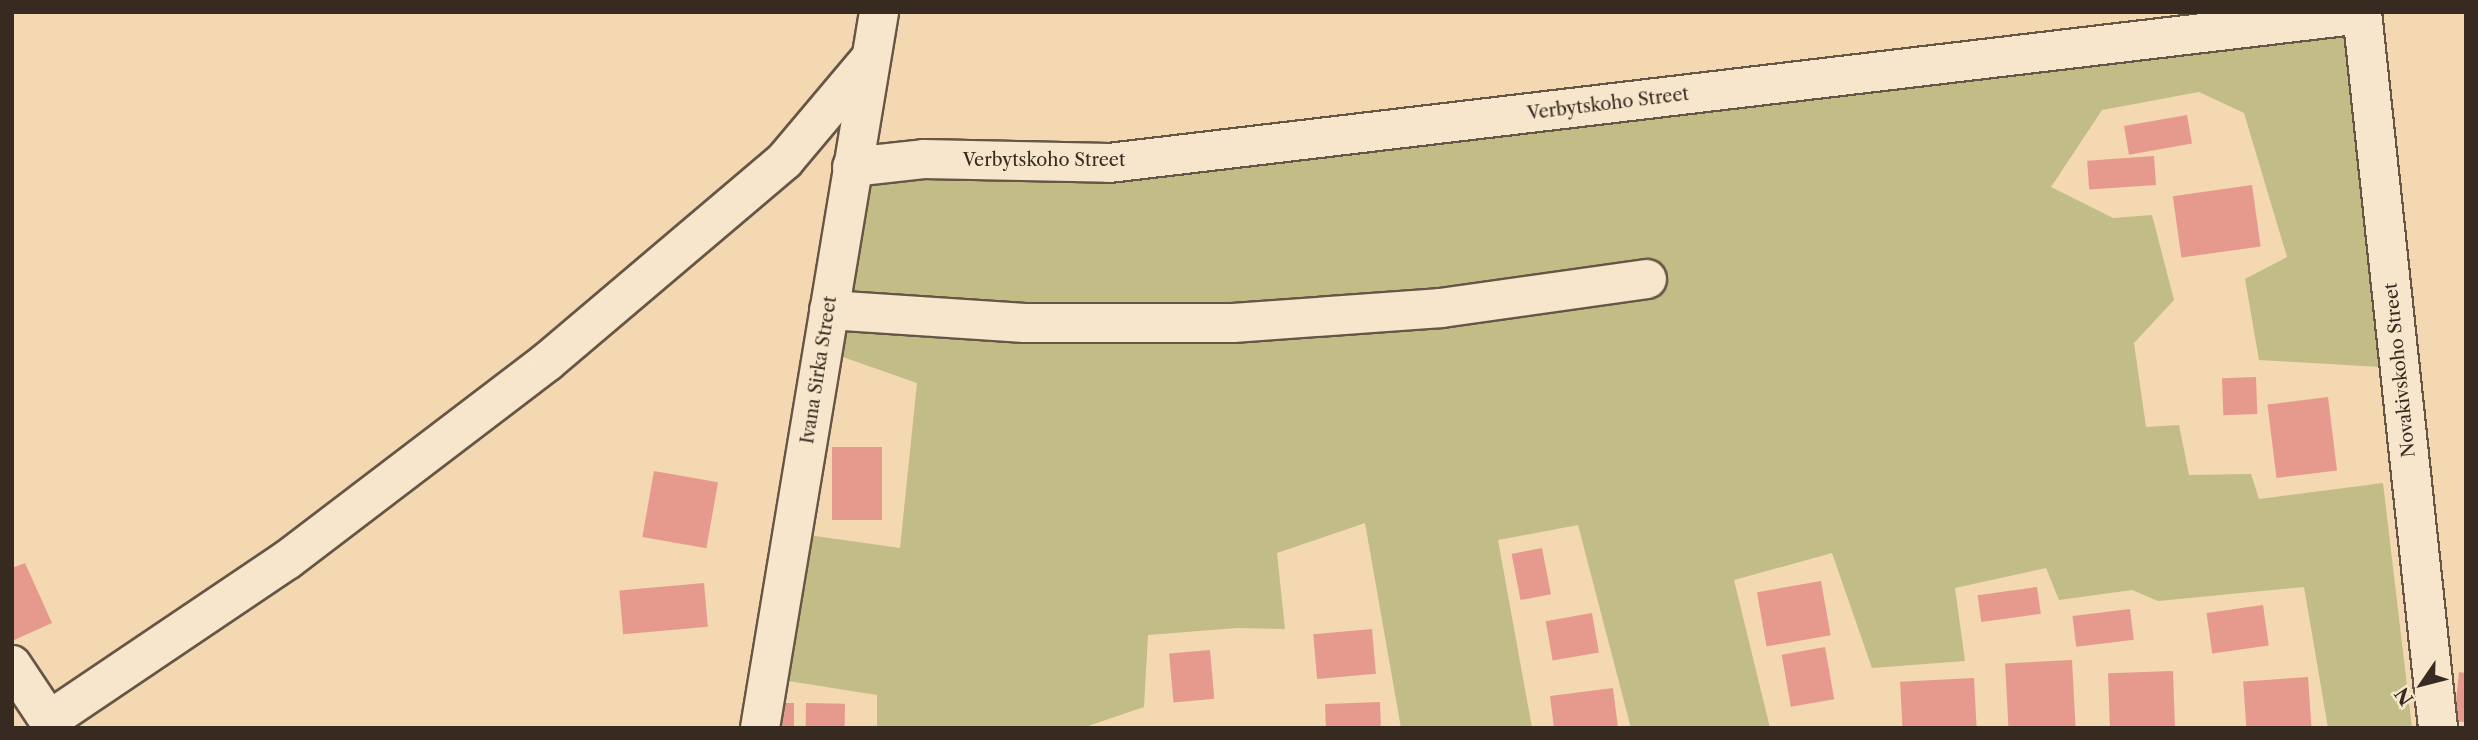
<!DOCTYPE html>
<html>
<head>
<meta charset="utf-8">
<style>
	body { margin:0 }
	#map { position:relative; width:2478px; height:740px; overflow:hidden; background:#f3d8b1; font-family:"Libre Caslon Text",serif }
	div>[style] { position:absolute }
	.green>* { inset:0; background:#c2bc87 }
	.building>* { inset:0; background:#e69a8e; transform-origin:0 0 }
	.roads { filter:drop-shadow(2px 0 #665645) drop-shadow(-2px 0 #665645) drop-shadow(0 2px #665645) drop-shadow(0 -2px #665645) }
	.minor>* { height:38px; margin:-19px; padding:0 19px; transform-origin:19px; border-radius:19px; background:#f7e6cc }
	span { translate:-50% -50%; white-space:nowrap; text-align:center; line-height:1.15; -webkit-text-stroke:5px #f7e6cc; paint-order:stroke }
	.street-label { font-size:18px; color:#372b21 }
	.frame { position:absolute; inset:0; border:14px solid #372b21; pointer-events:none }
	.north { position:absolute; left:2387px; top:649px; width:70px; height:70px; -webkit-text-stroke:5px #f7e6cc; paint-order:stroke; rotate:235deg; font-size:19px; font-weight:700; line-height:28px; text-align:center; color:#372b21 }
	.north::after { content:''; display:block; margin:auto; width:24px; height:32px; background:#372b21; clip-path:polygon(50% 0,100% 100%,50% 72%,0 100%) }
</style>
</head>
<body>
<div id="map">
	<div class="green">
		<i style="clip-path:polygon(2347px 12px,2380px 367px,2259px 360px,2245px 279px,2287px 257px,2244px 113px,2199px 92px,2102px 110px,2051px 187px,2113px 218px,2152px 215px,2174px 300px,2134px 343px,2146px 427px,2179px 425px,2189px 475px,2251px 474px,2259px 499px,2383px 483px,2412px 728px,2328px 728px,2304px 587px,2158px 601px,2132px 590px,2059px 600px,2046px 568px,1955px 588px,1965px 661px,1872px 668px,1832px 553px,1734px 580px,1770px 728px,1631px 728px,1578px 525px,1498px 540px,1532px 728px,1401px 728px,1365px 523px,1277px 553px,1285px 629px,1237px 628px,1148px 635px,1144px 707px,1082px 728px,877px 728px,877px 695px,788px 681px,808px 535px,900px 548px,917px 383px,840px 356px,868px 177px)"></i>
	</div>
	<div class="building">
		<i style="left:2187px;top:115px;width:29px;height:64px;rotate:80deg"></i>
		<i style="left:2154px;top:156px;width:29px;height:67px;rotate:86deg"></i>
		<i style="left:2252px;top:185px;width:62px;height:80px;rotate:82deg"></i>
		<i style="left:2256px;top:377px;width:37px;height:34px;rotate:88deg"></i>
		<i style="left:2328px;top:397px;width:74px;height:61px;rotate:83deg"></i>
		<i style="left:832px;top:447px;width:50px;height:73px"></i>
		<i style="left:654px;top:471px;width:65px;height:67px;rotate:10deg"></i>
		<i style="left:1542px;top:548px;width:47px;height:31px;rotate:79deg"></i>
		<i style="clip-path:polygon(25px 563px,52px 623px,12px 641px,12px 568px)"></i>
		<i style="left:1821px;top:581px;width:55px;height:65px;rotate:80deg"></i>
		<i style="left:704px;top:583px;width:44px;height:85px;rotate:85deg"></i>
		<i style="left:2037px;top:587px;width:27px;height:60px;rotate:82deg"></i>
		<i style="left:2263px;top:605px;width:41px;height:57px;rotate:82deg"></i>
		<i style="left:2130px;top:609px;width:31px;height:58px;rotate:83deg"></i>
		<i style="left:1592px;top:613px;width:40px;height:47px;rotate:80deg"></i>
		<i style="left:1372px;top:629px;width:45px;height:59px;rotate:85deg"></i>
		<i style="left:1825px;top:647px;width:53px;height:44px;rotate:80deg"></i>
		<i style="left:1210px;top:650px;width:49px;height:41px;rotate:85deg"></i>
		<i style="left:2072px;top:660px;width:68px;height:67px;rotate:87deg"></i>
		<i style="left:2173px;top:671px;width:57px;height:65px;rotate:88deg"></i>
		<i style="clip-path:polygon(2459px 672px,2466px 673px,2466px 722px,2454px 721px)"></i>
		<i style="left:2308px;top:677px;width:51px;height:65px;rotate:86deg"></i>
		<i style="left:1974px;top:678px;width:50px;height:74px;rotate:87deg"></i>
		<i style="clip-path:polygon(1613px 688px,1618px 728px,1554px 728px,1550px 696px)"></i>
		<i style="left:1380px;top:702px;width:26px;height:55px;rotate:88deg"></i>
		<i style="left:774px;top:703px;width:20px;height:25px"></i>
		<i style="left:806px;top:703px;width:39px;height:25px;rotate:1deg"></i>
	</div>
	<div class="roads">
		<div class="minor">
			<i style="left:2362px;top:12px;width:720px;rotate:83.94deg"></i>
			<i style="left:852px;top:167px;width:72px;rotate:-6.3deg"></i>
			<i style="left:924px;top:159px;width:185px;rotate:1.2deg"></i>
			<i style="left:1109px;top:163px;width:1262px;rotate:-6.78deg"></i>
			<i style="left:829px;top:310px;width:196px;rotate:3.8deg"></i>
			<i style="left:1025px;top:323px;width:208px"></i>
			<i style="left:1233px;top:323px;width:209px;rotate:-4.1deg"></i>
			<i style="left:1441px;top:308px;width:208px;rotate:-8deg"></i>
			<i style="left:12px;top:665px;width:76px;rotate:56.3deg"></i>
			<i style="left:51px;top:719px;width:285px;rotate:-34deg"></i>
			<i style="left:287px;top:560px;width:327px;rotate:-37.3deg"></i>
			<i style="left:547px;top:362px;width:312px;rotate:-40.3deg"></i>
			<i style="left:785px;top:160px;width:133px;rotate:-49.9deg"></i>
			<i style="left:760px;top:728px;width:726px;rotate:-80.56deg"></i>
		</div>
	</div>
	<div class="street-label">
		<span style="left:1608px;top:104px;rotate:-7deg">Verbytskoho Street</span>
		<span style="left:1044px;top:160px">Verbytskoho Street</span>
		<span style="left:819px;top:370px;rotate:-81deg">Ivana Sirka Street</span>
		<span style="left:2400px;top:370px;rotate:-96deg">Novakivskoho Street</span>
	</div>
	<div class="frame"></div>
	<div class="north">N</div>
</div>
</body>
</html>
